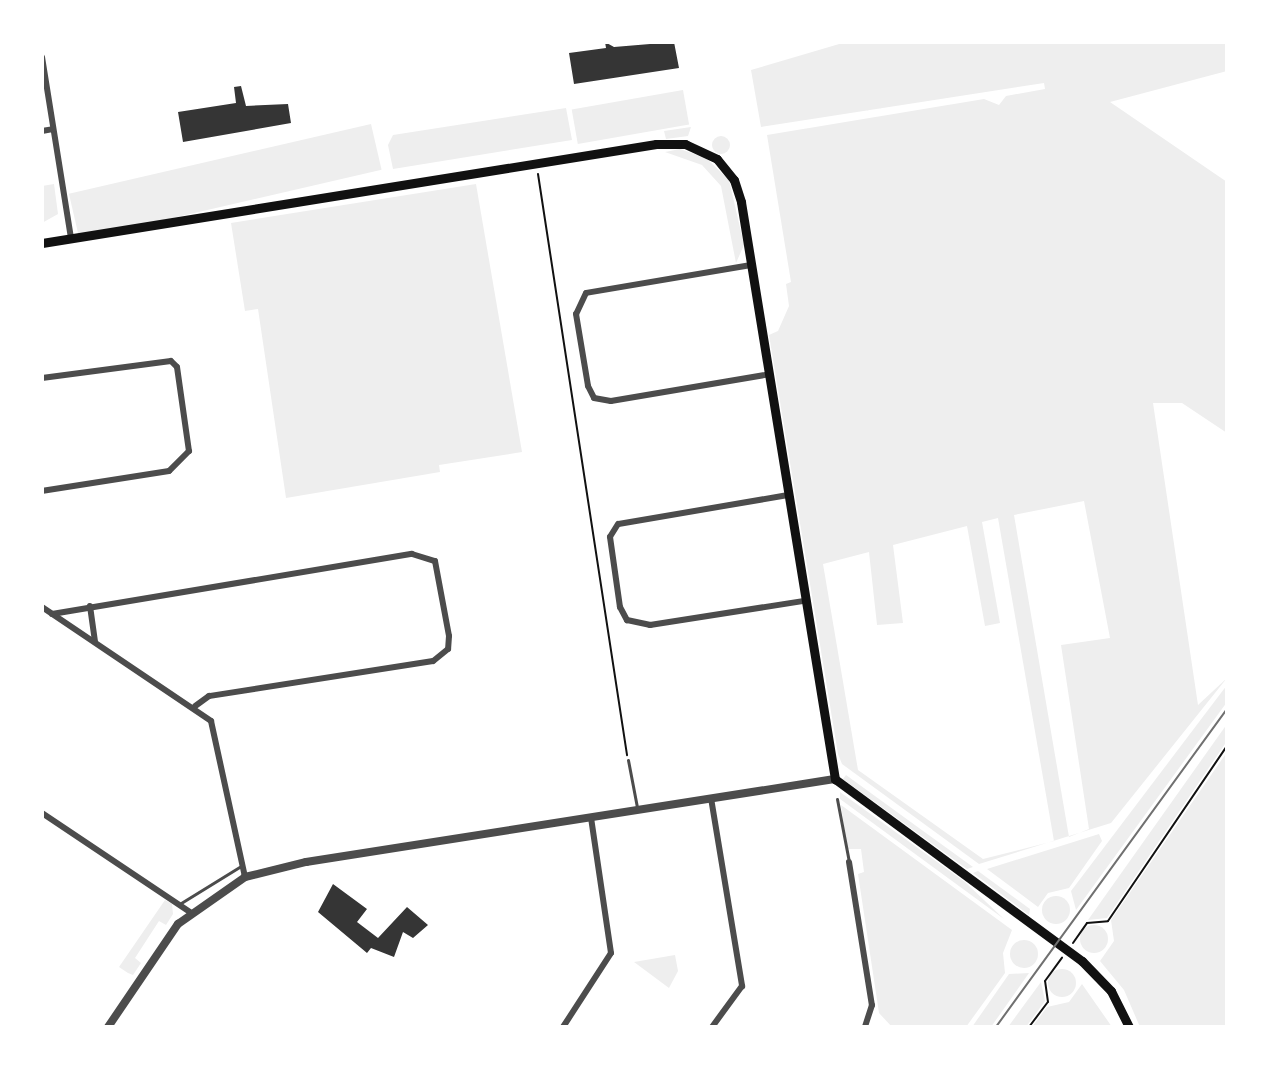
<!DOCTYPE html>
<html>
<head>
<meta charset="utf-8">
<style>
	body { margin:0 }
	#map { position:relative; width:1269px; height:1069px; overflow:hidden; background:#fff; font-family:Commissioner,sans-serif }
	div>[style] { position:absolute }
	.green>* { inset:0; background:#eee; transform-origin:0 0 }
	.round { border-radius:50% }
	.building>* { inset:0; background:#353535 }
	.path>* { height:2px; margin:-1px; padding:0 1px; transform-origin:1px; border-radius:1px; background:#111 }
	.service>* { height:3px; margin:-1.5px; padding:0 1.5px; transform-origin:1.5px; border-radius:1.5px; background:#4c4c4c }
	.minor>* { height:6px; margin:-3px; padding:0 3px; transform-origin:3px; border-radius:3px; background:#4c4c4c }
	.tertiary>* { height:8px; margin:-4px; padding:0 4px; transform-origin:4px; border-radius:4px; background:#4c4c4c }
	.secondary>* { height:9px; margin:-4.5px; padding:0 4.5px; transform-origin:4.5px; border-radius:4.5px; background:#111 }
	.tram>* { height:1.5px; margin:-0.75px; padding:0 0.75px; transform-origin:0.75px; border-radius:0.75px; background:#707070 }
	span { translate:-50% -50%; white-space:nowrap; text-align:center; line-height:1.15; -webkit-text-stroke:5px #fff; paint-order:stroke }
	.frame { position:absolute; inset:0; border:44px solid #fff; pointer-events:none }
</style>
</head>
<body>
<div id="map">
	<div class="green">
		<i style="clip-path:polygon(evenodd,846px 42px,1227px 42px,1227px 71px,1110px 102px,1227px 182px,1227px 433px,1182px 403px,1153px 403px,1198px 705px,1227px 678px,1111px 823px,979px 864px,842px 764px,838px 754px,769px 335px,778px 331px,789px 306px,786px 284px,791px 282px,767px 135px,984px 99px,999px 105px,1006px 96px,1045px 89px,1044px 83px,761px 127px,751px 70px,846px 42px,1084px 501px,1110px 638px,1061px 645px,1089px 829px,1069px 837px,1014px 515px,1084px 501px,846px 42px,998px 518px,1054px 841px,983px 859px,858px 770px,823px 564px,869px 552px,877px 625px,903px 623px,893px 545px,967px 526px,985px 626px,1000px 623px,982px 522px,998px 518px)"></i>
		<i style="left:683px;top:90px;width:35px;height:113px;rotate:80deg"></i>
		<i style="clip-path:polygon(566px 108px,572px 140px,393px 169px,388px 145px,393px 135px)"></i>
		<i style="left:371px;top:124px;width:47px;height:310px;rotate:77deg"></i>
		<i style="clip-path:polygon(691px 127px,688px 136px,666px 139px,664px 131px)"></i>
		<i class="round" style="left:712px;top:136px;width:18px;height:18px"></i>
		<i style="clip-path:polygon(680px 149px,706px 158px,729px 180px,744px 245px,736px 263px,721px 186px,702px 165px,665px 152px)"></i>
		<i style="clip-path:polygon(54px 184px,58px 214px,42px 223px,42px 186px)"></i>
		<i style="clip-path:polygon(476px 184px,522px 452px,439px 465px,440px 472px,286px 498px,258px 309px,245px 311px,231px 223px)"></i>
		<i style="clip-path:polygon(1227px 685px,1227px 702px,1076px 910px,1071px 891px)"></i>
		<i style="clip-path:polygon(1227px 724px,1227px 741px,1107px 918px,1088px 920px)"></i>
		<i style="clip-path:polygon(1227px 752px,1227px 1027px,1140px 1027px,1124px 990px,1100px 961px,1114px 941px,1111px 920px)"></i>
		<i style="clip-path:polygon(846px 775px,919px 828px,973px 867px,967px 869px,843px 779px)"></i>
		<i style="clip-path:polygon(840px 792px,965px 882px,1004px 919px,840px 799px)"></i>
		<i style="clip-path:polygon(841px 805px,1012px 930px,1003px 953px,1005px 973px,966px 1027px,892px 1027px,879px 1013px,858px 874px,864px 872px,861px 849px,847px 849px)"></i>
		<i style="clip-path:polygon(1099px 834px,1102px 841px,1069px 888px,1048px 893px,1038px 907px,987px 869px)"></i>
		<i style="clip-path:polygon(978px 871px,1030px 909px,1029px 915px,973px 873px)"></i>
		<i class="round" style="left:1042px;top:896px;width:28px;height:28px"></i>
		<i style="clip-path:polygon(165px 900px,172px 904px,173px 914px,166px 925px,159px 921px,135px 958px,141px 963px,133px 975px,128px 973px,119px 967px)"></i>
		<i class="round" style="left:1080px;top:925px;width:28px;height:28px"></i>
		<i class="round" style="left:1010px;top:940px;width:28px;height:28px"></i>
		<i style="clip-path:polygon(675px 955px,678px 971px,669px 988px,634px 962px)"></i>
		<i class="round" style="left:1048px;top:969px;width:28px;height:28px"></i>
		<i style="clip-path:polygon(1029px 973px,991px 1027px,972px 1027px,1009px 974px)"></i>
		<i style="clip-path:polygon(1041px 982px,1045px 1001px,1026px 1027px,1008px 1027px)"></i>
		<i style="clip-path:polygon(1082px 984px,1112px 1027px,1032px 1027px,1047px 1007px,1069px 1002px)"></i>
	</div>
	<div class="building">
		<i style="clip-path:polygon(605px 42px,614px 47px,674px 42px,679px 68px,574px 84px,569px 53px,606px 48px)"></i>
		<i style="clip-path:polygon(241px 86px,246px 106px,288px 104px,291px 123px,183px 142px,178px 112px,236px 103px,234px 87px)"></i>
		<i style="clip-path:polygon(333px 884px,367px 909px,357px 922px,378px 938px,407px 907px,428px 925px,413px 938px,403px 932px,394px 957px,371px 948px,367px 953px,318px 912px)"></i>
	</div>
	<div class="path">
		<i style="left:538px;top:174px;width:588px;rotate:81.29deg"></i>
		<i style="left:1073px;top:943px;width:24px;rotate:-55deg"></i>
		<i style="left:1087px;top:923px;width:21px;rotate:-5deg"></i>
		<i style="left:1108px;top:921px;width:212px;rotate:-55.8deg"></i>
		<i style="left:1029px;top:1027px;width:31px;rotate:-53deg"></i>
		<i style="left:1048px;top:1002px;width:21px;rotate:-98deg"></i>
		<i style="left:1045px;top:981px;width:29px;rotate:-54deg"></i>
	</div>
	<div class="service">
		<i style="left:628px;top:760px;width:48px;rotate:79.2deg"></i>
		<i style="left:837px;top:799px;width:64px;rotate:79.2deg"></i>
		<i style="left:181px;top:903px;width:70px;rotate:-31.7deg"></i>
	</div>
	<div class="minor">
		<i style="left:42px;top:57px;width:184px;rotate:80.9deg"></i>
		<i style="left:42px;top:131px;width:11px;rotate:-10deg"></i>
		<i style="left:751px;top:265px;width:167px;rotate:170.4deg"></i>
		<i style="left:586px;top:293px;width:23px;rotate:115deg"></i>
		<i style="left:576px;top:314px;width:73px;rotate:80.5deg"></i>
		<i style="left:588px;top:386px;width:13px;rotate:63deg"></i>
		<i style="left:594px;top:398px;width:17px;rotate:10deg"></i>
		<i style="left:611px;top:401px;width:161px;rotate:-9.6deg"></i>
		<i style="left:42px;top:378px;width:130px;rotate:-7.5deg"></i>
		<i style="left:171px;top:361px;width:8px;rotate:45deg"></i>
		<i style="left:177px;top:367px;width:85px;rotate:81.9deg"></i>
		<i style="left:189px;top:451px;width:28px;rotate:135deg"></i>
		<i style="left:169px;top:471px;width:129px;rotate:171.1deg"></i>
		<i style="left:788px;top:495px;width:172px;rotate:170.3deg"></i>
		<i style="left:618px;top:524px;width:15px;rotate:122deg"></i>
		<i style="left:610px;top:537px;width:71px;rotate:81.9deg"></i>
		<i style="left:620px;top:607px;width:15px;rotate:62deg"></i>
		<i style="left:627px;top:620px;width:24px;rotate:12deg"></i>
		<i style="left:650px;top:625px;width:156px;rotate:-8.9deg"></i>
		<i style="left:90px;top:606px;width:36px;rotate:82deg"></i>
		<i style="left:42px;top:607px;width:204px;rotate:34deg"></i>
		<i style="left:211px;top:721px;width:160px;rotate:77.7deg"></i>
		<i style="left:52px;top:614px;width:365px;rotate:-9.5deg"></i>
		<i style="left:412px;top:554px;width:24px;rotate:17deg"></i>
		<i style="left:435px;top:561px;width:76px;rotate:79.4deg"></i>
		<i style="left:449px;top:636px;width:13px;rotate:94deg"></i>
		<i style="left:448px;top:649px;width:19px;rotate:141deg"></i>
		<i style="left:433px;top:661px;width:227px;rotate:171.1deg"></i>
		<i style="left:209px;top:696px;width:17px;rotate:144deg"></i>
		<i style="left:711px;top:798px;width:191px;rotate:80.6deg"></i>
		<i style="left:742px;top:986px;width:51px;rotate:126.2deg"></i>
		<i style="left:42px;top:813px;width:178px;rotate:33.8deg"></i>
		<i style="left:849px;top:862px;width:145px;rotate:80.9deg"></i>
		<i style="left:872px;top:1005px;width:23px;rotate:108deg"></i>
		<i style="left:563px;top:1027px;width:88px;rotate:-57deg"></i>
		<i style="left:611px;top:953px;width:137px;rotate:-98.4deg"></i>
	</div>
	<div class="tertiary">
		<i style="left:108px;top:1027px;width:125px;rotate:-55.8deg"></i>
		<i style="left:178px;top:924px;width:82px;rotate:-35deg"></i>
		<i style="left:245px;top:877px;width:63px;rotate:-13.8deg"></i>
		<i style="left:306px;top:862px;width:535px;rotate:-8.92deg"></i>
	</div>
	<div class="secondary">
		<i style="left:42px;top:243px;width:622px;rotate:-9.16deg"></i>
		<i style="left:656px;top:144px;width:29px"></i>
		<i style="left:685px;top:144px;width:35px;rotate:25deg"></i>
		<i style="left:717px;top:159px;width:27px;rotate:51deg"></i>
		<i style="left:734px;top:180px;width:23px;rotate:72deg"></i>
		<i style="left:741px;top:202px;width:585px;rotate:80.75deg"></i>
		<i style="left:835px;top:779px;width:307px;rotate:36.4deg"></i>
		<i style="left:1082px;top:961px;width:42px;rotate:46deg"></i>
		<i style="left:1111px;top:991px;width:40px;rotate:63.4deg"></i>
	</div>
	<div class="tram">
		<i style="left:996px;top:1027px;width:393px;rotate:-54deg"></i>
	</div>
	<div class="frame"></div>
</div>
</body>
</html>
